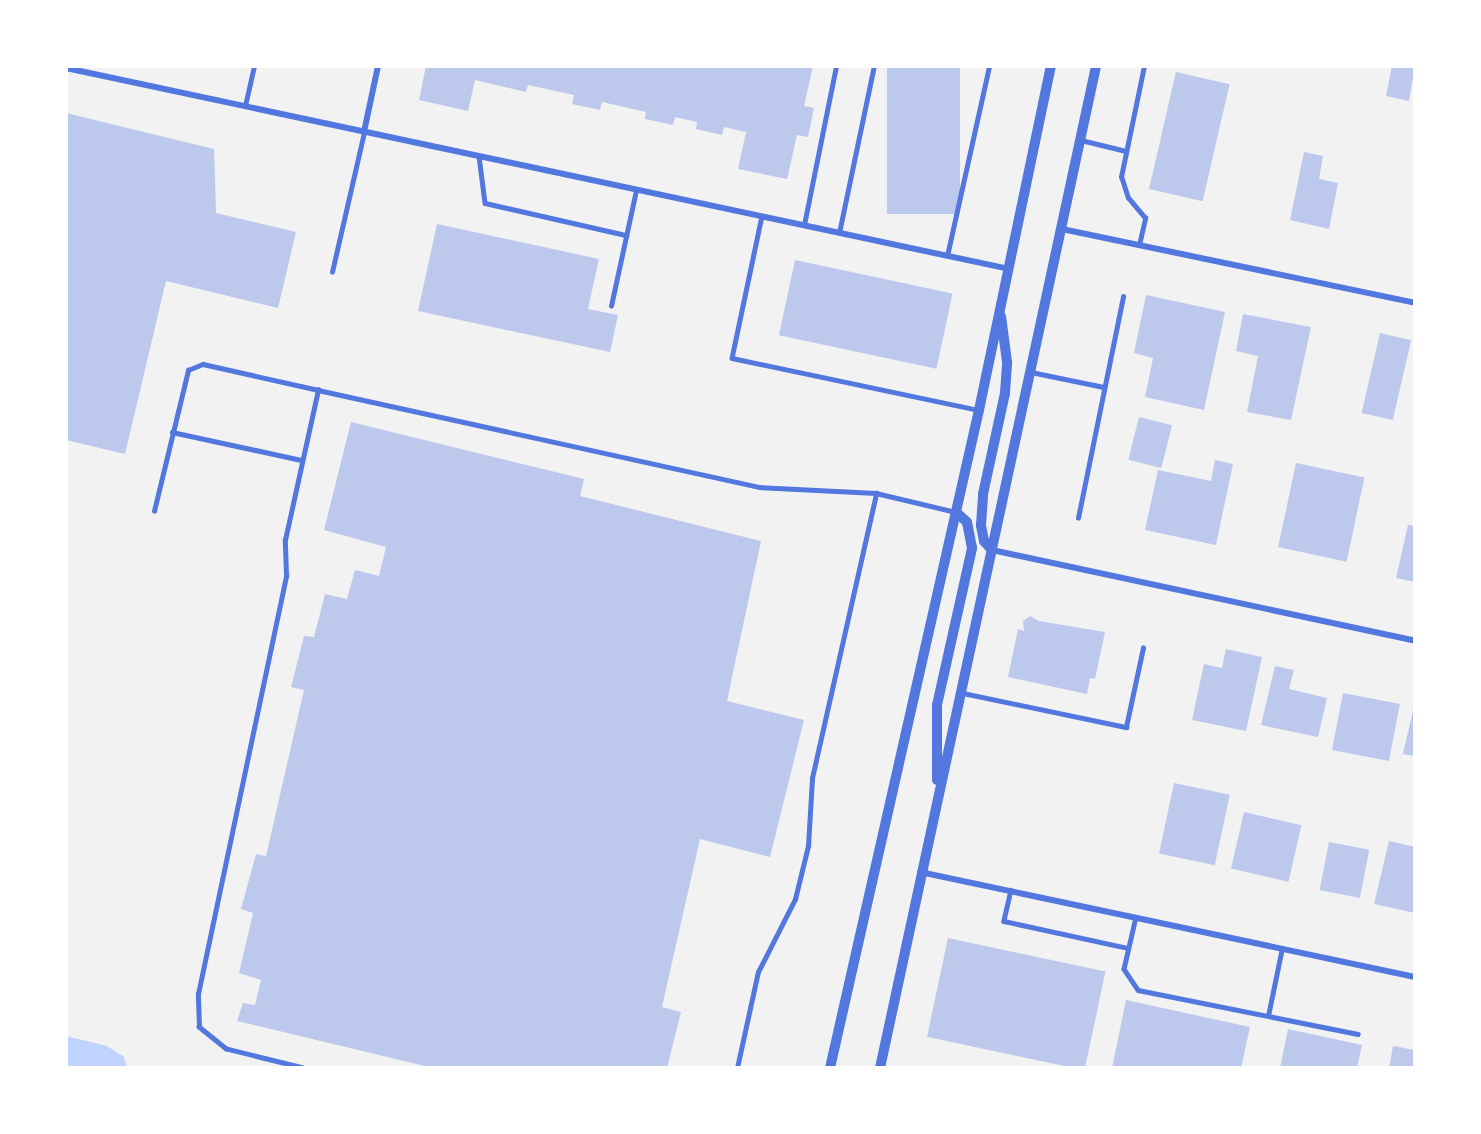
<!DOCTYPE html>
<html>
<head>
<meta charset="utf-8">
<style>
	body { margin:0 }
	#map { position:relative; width:1481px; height:1134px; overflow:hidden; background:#f2f2f2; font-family:"PT Sans Narrow",sans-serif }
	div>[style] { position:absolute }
	.water>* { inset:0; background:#bfd3fe }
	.building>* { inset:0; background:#bdc9ec; transform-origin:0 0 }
	.service>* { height:4.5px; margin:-2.25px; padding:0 2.25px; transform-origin:2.25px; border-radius:2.25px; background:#5277de }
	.minor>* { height:6px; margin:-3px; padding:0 3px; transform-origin:3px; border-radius:3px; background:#5277de }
	.tertiary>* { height:10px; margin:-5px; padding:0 5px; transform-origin:5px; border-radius:5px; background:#5277de }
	span { translate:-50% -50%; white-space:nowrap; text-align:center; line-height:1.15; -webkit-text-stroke:6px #fff; paint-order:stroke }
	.frame { position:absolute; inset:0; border:68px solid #fff; pointer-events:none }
</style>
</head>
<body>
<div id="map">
	<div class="water">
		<i style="clip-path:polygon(66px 1036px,107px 1046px,124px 1057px,127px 1068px,66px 1068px)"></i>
	</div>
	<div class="building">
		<i style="clip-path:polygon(426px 66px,813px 66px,804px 106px,814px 108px,808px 137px,797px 135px,787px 179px,738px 169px,746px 132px,724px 127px,722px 135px,696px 129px,697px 122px,675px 117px,673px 125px,645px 119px,646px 112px,602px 102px,600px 110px,572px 104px,574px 95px,528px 85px,526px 92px,475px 80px,468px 111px,419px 100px)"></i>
		<i style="left:887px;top:66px;width:73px;height:148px"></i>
		<i style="clip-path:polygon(1392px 66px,1415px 66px,1409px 101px,1386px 96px)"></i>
		<i style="left:1176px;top:72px;width:55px;height:120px;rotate:13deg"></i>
		<i style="clip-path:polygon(66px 113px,214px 149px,216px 213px,296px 232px,278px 308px,166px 281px,125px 454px,66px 440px)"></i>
		<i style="clip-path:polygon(1304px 152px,1323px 156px,1319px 179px,1338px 183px,1329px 229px,1290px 220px)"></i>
		<i style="clip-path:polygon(437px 224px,599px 259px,588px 309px,618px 315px,610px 352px,418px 311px)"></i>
		<i style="left:795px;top:260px;width:161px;height:77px;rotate:12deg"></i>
		<i style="clip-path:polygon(1146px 295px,1225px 312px,1204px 410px,1145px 397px,1153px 358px,1134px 353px)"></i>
		<i style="clip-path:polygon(1243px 314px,1311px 327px,1291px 420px,1247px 412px,1258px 356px,1236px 351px)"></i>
		<i style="left:1380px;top:333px;width:32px;height:82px;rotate:13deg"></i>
		<i style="left:1139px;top:417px;width:34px;height:44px;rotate:14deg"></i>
		<i style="clip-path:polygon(351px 422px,584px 479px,580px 496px,761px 541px,727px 701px,804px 720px,770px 857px,700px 839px,662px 1007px,681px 1012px,667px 1068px,433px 1068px,237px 1021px,243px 1003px,255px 1005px,261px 980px,239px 973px,253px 913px,241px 909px,256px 854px,266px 856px,304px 690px,291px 687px,304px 636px,314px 637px,325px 594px,347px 599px,355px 570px,379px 576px,386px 547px,324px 530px)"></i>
		<i style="clip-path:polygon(1215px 460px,1233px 464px,1216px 545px,1145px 530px,1158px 470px,1211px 481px)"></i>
		<i style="left:1296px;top:463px;width:70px;height:86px;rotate:12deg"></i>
		<i style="clip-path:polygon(1408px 525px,1415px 526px,1415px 582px,1396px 578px)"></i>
		<i style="clip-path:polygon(1030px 616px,1039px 621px,1105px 632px,1095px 679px,1090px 678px,1087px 694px,1008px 677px,1018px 629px,1024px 631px,1023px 621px)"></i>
		<i style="clip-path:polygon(1226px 649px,1262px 657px,1246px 731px,1192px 720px,1204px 664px,1222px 668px)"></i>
		<i style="clip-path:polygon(1275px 666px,1294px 670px,1289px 689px,1327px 698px,1318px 737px,1261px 725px)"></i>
		<i style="left:1343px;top:693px;width:58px;height:58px;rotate:11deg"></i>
		<i style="clip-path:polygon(1413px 710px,1415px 711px,1415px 756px,1403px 754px)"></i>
		<i style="left:1174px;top:783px;width:57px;height:72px;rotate:12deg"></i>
		<i style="left:1244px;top:812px;width:59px;height:58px;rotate:13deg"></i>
		<i style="clip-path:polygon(1389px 841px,1415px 847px,1415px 913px,1374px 904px)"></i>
		<i style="left:1329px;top:842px;width:41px;height:49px;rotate:11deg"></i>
		<i style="left:948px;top:938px;width:161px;height:101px;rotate:12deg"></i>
		<i style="clip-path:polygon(1126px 1000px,1250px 1027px,1241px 1068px,1112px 1068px)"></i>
		<i style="clip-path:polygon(1288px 1029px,1362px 1045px,1357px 1068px,1280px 1068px)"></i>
		<i style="clip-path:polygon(1393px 1046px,1415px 1050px,1415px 1068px,1389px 1068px)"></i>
	</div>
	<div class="service">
		<i style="left:245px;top:106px;width:41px;rotate:-77.3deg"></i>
		<i style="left:1081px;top:140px;width:46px;rotate:13.7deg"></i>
		<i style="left:479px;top:156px;width:47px;rotate:82.7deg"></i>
		<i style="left:485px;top:203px;width:145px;rotate:12.8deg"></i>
		<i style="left:762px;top:216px;width:145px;rotate:101.9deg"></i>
		<i style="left:732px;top:358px;width:251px;rotate:11.9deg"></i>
		<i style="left:804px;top:225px;width:162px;rotate:-78.6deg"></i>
		<i style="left:839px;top:233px;width:171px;rotate:-78.2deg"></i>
		<i style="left:1139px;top:245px;width:28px;rotate:-77deg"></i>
		<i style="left:1145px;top:218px;width:26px;rotate:-130deg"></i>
		<i style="left:1128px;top:198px;width:22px;rotate:-108deg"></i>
		<i style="left:1121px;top:177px;width:113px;rotate:-78.3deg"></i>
		<i style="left:947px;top:256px;width:195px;rotate:-77.5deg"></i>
		<i style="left:332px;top:272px;width:144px;rotate:-77.1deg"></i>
		<i style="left:611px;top:306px;width:119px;rotate:-77.8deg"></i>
		<i style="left:1031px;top:372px;width:75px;rotate:11.6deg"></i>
		<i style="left:172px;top:432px;width:133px;rotate:12.2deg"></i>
		<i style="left:154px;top:511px;width:145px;rotate:-76.4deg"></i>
		<i style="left:188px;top:370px;width:16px;rotate:-22deg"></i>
		<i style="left:203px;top:364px;width:118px;rotate:12.7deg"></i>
		<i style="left:1078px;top:518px;width:226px;rotate:-78.5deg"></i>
		<i style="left:963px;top:693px;width:167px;rotate:11.8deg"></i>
		<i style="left:1126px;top:727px;width:81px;rotate:-77.9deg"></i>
		<i style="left:1011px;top:890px;width:32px;rotate:103deg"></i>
		<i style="left:1004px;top:921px;width:127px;rotate:12.3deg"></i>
		<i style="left:1136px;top:917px;width:53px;rotate:103deg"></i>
		<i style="left:1124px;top:969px;width:25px;rotate:56deg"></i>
		<i style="left:1138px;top:990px;width:224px;rotate:11.3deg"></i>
		<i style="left:1268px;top:1016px;width:69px;rotate:-78.4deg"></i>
		<i style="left:303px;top:1068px;width:79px;rotate:-166.1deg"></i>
		<i style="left:226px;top:1049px;width:35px;rotate:-141deg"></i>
		<i style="left:199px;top:1027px;width:33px;rotate:-92deg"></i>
		<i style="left:198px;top:994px;width:428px;rotate:-78.1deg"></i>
		<i style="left:286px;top:575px;width:35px;rotate:-92deg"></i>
		<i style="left:285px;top:540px;width:154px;rotate:-77.6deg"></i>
		<i style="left:318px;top:390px;width:452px;rotate:12.4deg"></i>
		<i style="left:759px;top:487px;width:117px;rotate:2.9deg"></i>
		<i style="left:876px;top:493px;width:82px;rotate:13.4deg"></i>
		<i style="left:737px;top:1068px;width:98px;rotate:-77.7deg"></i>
		<i style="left:758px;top:972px;width:82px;rotate:-63.1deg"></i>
		<i style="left:795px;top:899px;width:55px;rotate:-76.2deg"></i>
		<i style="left:808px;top:846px;width:68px;rotate:-86.6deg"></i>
		<i style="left:812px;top:778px;width:292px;rotate:-77.3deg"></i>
	</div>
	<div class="minor">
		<i style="left:66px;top:68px;width:964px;rotate:12.03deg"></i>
		<i style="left:364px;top:132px;width:67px;rotate:-78deg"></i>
		<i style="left:1062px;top:229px;width:361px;rotate:11.8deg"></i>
		<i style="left:992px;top:550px;width:433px;rotate:12.1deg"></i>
		<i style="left:920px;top:872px;width:506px;rotate:11.98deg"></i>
	</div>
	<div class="tertiary">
		<i style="left:992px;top:550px;width:12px;rotate:-132deg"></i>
		<i style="left:984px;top:541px;width:16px;rotate:-101deg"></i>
		<i style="left:981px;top:525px;width:31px;rotate:-86deg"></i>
		<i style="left:983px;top:494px;width:103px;rotate:-77.7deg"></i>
		<i style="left:1005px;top:393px;width:31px;rotate:-86deg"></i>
		<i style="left:1007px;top:362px;width:46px;rotate:-97.4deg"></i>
		<i style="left:937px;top:780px;width:75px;rotate:-90deg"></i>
		<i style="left:937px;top:705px;width:161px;rotate:-77.4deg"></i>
		<i style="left:972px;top:548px;width:26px;rotate:-101deg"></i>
		<i style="left:967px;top:522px;width:15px;rotate:-138deg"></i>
		<i style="left:830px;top:1068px;width:675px;rotate:-77.24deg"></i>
		<i style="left:979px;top:410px;width:351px;rotate:-78.2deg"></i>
		<i style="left:880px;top:1068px;width:1025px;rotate:-77.83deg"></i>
	</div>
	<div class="frame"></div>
</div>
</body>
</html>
